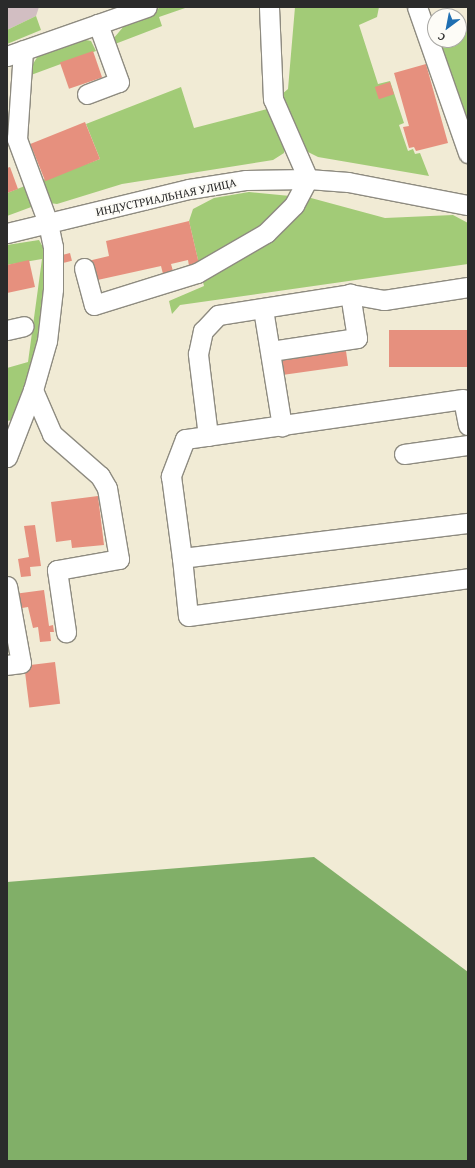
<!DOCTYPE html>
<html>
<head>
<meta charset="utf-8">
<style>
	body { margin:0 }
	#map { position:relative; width:475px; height:1168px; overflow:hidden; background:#f1ebd5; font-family:"Gentium Book Plus",serif }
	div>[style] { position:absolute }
	.industrial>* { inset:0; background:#d2bec2 }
	.green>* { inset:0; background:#a2cb77 }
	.forest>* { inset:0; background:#81af68 }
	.building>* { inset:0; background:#e6907e; transform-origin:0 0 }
	.roads { filter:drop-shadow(1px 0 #8e8b80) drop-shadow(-1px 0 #8e8b80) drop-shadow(0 1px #8e8b80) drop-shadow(0 -1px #8e8b80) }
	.minor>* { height:19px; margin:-9.5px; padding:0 9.5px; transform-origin:9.5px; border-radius:9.5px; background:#fff }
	span { translate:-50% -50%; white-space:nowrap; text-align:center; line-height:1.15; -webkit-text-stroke:4px #fdfcf7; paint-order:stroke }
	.street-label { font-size:12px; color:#2b2b2b }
	.frame { position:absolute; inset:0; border:8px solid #2b2b2b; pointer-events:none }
	.north { position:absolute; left:427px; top:8px; width:40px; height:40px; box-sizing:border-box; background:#fdfcf7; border:1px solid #a9a8a5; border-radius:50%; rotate:212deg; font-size:11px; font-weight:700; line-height:16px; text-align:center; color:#2b2b2b }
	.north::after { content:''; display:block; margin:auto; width:14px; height:18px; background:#1f6fb2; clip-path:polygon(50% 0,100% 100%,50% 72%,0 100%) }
</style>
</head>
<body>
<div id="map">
	<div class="industrial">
		<i style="clip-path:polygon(7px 7px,39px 7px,36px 16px,7px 30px)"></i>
	</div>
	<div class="green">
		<i style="clip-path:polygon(162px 7px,188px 7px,159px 17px,162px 26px,115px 44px,113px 39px,130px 19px)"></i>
		<i style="clip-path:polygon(295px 7px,379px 7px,377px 17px,359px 25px,378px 84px,390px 81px,404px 123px,399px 125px,408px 151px,413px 149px,415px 154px,420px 153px,429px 176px,318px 157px,306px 151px,282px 105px,281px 95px,288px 89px)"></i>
		<i style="clip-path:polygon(36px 16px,41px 30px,7px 44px,7px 30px)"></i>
		<i style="clip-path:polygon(468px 30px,468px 123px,440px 40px,459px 40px,459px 34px)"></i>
		<i style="clip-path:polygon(81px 39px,91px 41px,96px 51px,31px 75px,31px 67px,38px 56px)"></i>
		<i style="clip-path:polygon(181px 87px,194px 128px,271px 108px,285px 147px,284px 153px,273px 160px,122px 184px,57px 204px,50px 203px,37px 182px,100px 159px,86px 124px)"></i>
		<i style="clip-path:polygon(30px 184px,34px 206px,7px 216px,7px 193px)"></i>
		<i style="clip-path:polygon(249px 192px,311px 198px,385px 218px,453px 215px,468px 223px,468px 264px,180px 305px,172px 314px,169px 301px,204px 286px,189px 221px,193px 209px,214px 198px)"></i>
		<i style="clip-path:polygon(39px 240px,48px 256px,39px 354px,12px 420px,7px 421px,7px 368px,28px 362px,42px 259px,7px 265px,7px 245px)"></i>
	</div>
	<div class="forest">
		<i style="clip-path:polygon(314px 857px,468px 972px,468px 1161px,7px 1161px,7px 882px)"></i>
	</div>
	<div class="building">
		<i style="left:93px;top:51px;width:28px;height:35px;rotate:71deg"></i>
		<i style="clip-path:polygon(426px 64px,448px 143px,416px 151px,414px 147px,409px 148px,403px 127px,409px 126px,394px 73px)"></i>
		<i style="left:390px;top:82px;width:13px;height:16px;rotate:72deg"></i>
		<i style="left:85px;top:122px;width:40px;height:59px;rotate:68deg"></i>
		<i style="clip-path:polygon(10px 167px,18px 189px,7px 193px,7px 168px)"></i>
		<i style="clip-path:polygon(189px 221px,199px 264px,189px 266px,188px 260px,171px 264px,173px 271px,163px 274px,161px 266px,93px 281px,88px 261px,109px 256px,106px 241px)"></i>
		<i style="left:70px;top:253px;width:8px;height:8px;rotate:76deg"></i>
		<i style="clip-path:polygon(29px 260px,35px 287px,7px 293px,7px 265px)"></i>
		<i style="left:468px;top:330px;width:37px;height:79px;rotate:90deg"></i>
		<i style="left:346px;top:351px;width:15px;height:70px;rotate:82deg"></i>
		<i style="clip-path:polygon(98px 496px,104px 545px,72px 548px,71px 540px,56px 542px,51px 502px)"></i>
		<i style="clip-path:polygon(35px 525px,41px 566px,30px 567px,31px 576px,21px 577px,18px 559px,29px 557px,24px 526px)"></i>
		<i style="clip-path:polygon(44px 590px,49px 626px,53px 625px,54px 632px,50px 632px,51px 641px,40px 642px,38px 627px,33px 628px,28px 607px,16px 609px,14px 594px)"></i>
		<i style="left:55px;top:662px;width:42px;height:31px;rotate:83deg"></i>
	</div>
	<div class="roads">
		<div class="minor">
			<i style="left:417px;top:7px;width:155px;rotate:70.7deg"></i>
			<i style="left:7px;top:56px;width:148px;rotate:-19.3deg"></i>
			<i style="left:87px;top:94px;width:34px;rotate:-21deg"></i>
			<i style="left:119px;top:82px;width:62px;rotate:-109.9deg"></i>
			<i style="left:7px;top:233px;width:187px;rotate:-13.6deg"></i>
			<i style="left:189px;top:189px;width:58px;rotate:-9deg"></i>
			<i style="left:246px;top:180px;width:62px;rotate:-0.9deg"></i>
			<i style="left:308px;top:179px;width:40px;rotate:4.3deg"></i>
			<i style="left:348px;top:182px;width:122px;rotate:10.9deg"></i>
			<i style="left:84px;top:268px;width:38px;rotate:75deg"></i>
			<i style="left:94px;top:305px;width:108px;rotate:-17.3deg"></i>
			<i style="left:197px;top:273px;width:80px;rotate:-30.1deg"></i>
			<i style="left:266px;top:233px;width:40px;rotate:-45deg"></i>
			<i style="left:294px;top:205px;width:30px;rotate:-62deg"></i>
			<i style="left:308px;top:179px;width:87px;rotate:-113.6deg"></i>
			<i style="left:273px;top:99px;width:92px;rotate:-92.5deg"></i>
			<i style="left:263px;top:309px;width:119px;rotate:80.8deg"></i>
			<i style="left:7px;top:330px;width:17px;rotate:-13deg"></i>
			<i style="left:271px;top:351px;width:87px;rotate:-8.6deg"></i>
			<i style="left:357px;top:338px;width:45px;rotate:-99deg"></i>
			<i style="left:33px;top:390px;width:48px;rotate:66.6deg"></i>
			<i style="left:52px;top:434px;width:64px;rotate:41.2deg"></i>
			<i style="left:100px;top:476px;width:14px;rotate:60deg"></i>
			<i style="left:107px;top:488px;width:72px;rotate:80.4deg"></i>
			<i style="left:119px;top:559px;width:63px;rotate:169.9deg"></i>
			<i style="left:57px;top:570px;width:63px;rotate:81.7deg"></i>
			<i style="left:468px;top:425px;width:26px;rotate:-101deg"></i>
			<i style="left:463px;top:399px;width:281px;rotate:171.8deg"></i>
			<i style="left:185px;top:439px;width:40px;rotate:111deg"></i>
			<i style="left:171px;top:476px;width:83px;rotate:82.4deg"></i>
			<i style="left:182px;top:558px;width:288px;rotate:-7deg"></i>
			<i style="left:208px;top:436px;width:83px;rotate:-97deg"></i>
			<i style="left:198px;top:354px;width:24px;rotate:-78deg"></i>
			<i style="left:203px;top:331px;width:22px;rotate:-47deg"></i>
			<i style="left:218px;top:315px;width:134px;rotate:-9deg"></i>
			<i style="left:350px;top:294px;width:35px;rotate:10deg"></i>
			<i style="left:384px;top:300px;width:85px;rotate:-8.8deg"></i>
			<i style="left:404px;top:454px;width:65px;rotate:-8deg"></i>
			<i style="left:7px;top:457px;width:72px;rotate:-68.8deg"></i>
			<i style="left:33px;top:390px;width:51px;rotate:-74.1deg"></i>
			<i style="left:47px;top:341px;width:52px;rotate:-83.4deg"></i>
			<i style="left:53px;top:289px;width:42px;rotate:-90deg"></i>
			<i style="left:53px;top:247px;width:25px;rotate:-102deg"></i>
			<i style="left:48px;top:223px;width:90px;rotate:-110.3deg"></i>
			<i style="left:17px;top:139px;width:89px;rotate:-86.1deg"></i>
			<i style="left:182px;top:558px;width:58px;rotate:84.1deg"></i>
			<i style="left:188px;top:616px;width:283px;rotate:-7.7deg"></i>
			<i style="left:7px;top:586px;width:78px;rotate:79.7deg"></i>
			<i style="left:21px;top:663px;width:14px;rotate:172deg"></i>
		</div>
	</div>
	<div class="street-label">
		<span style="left:166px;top:197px;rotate:-12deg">ИНДУСТРИАЛЬНАЯ УЛИЦА</span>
	</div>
	<div class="frame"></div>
	<div class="north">С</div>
</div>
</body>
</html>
